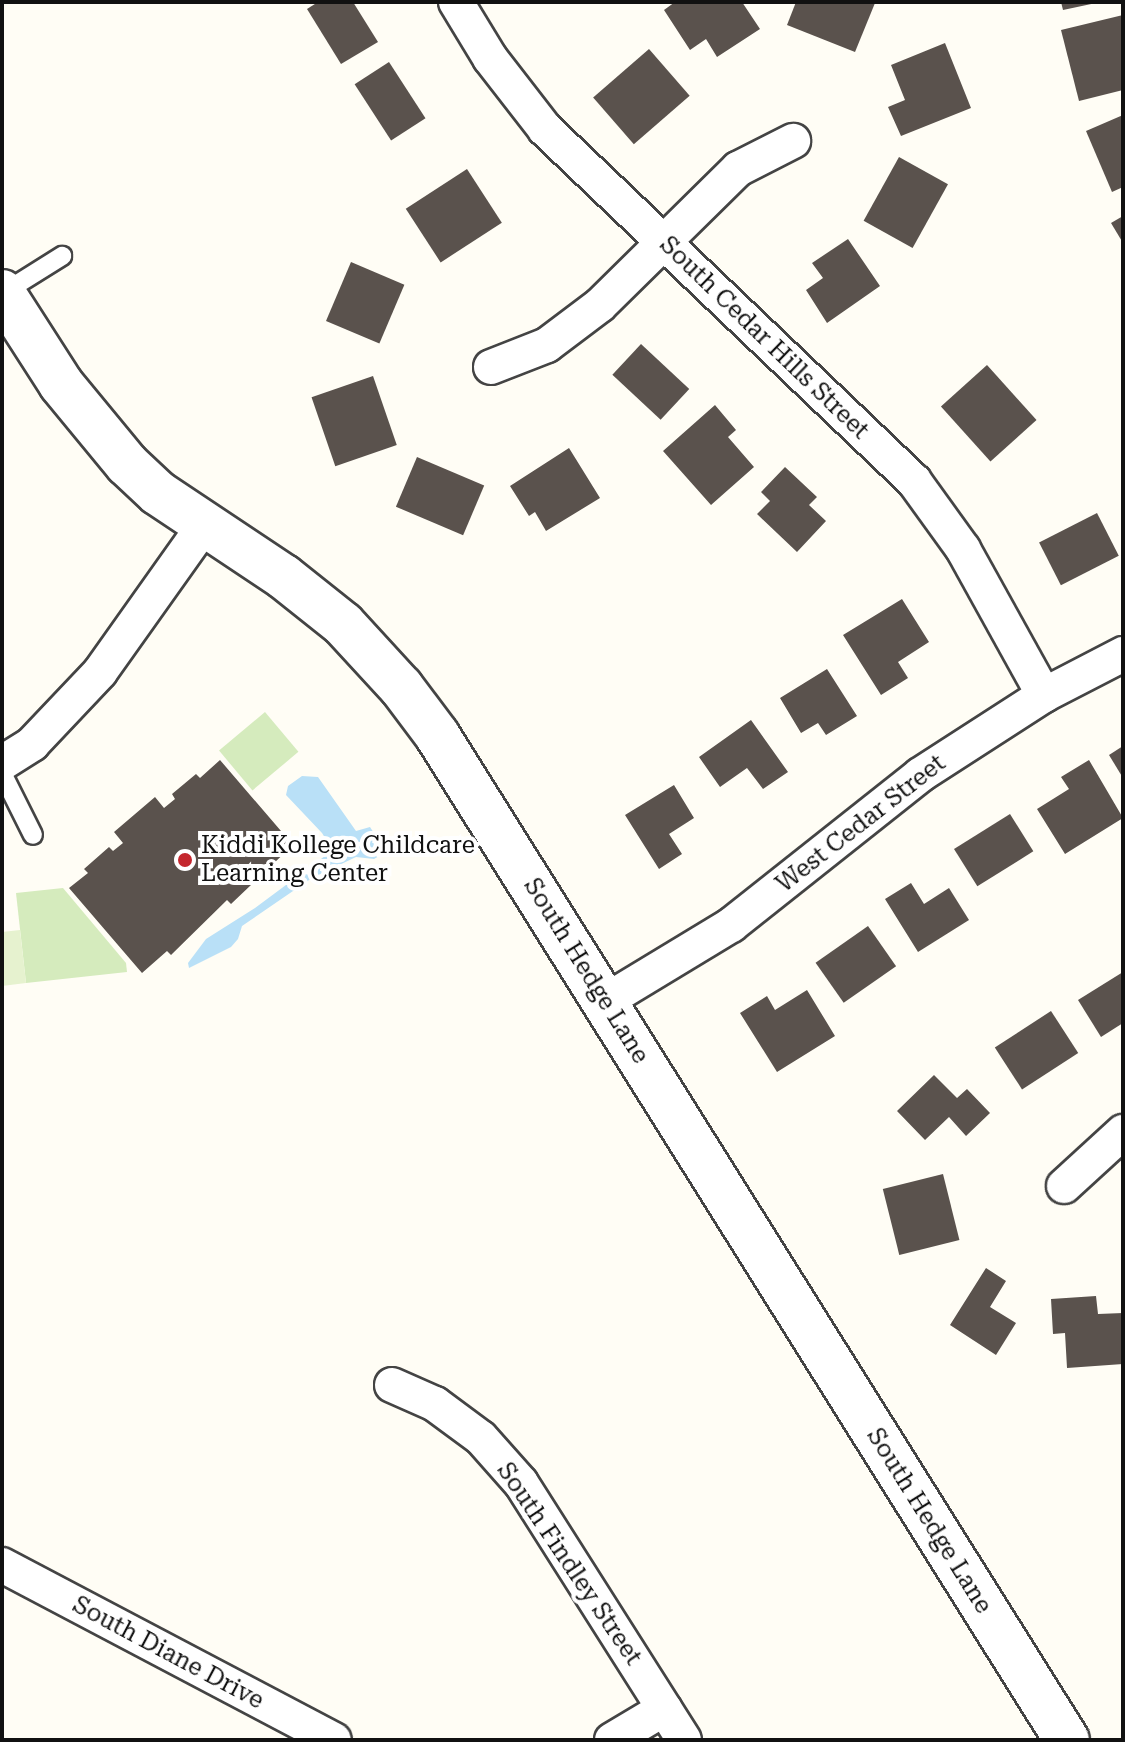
<!DOCTYPE html>
<html>
<head>
<meta charset="utf-8">
<style>
	body { margin:0 }
	#map { position:relative; width:1125px; height:1742px; overflow:hidden; background:#fffdf5; font-family:"Roboto Serif",serif }
	div>[style] { position:absolute }
	.green>* { inset:0; background:#d5ebbd; transform-origin:0 0 }
	.pitch>* { inset:0; background:#e6f2cf }
	.water>* { inset:0; background:#b9e0f7 }
	.building>* { inset:0; background:#5a524d; transform-origin:0 0 }
	.roads { filter:drop-shadow(2px 0 #444) drop-shadow(-2px 0 #444) drop-shadow(0 2px #444) drop-shadow(0 -2px #444) }
	.service>* { height:18px; margin:-9px; padding:0 9px; transform-origin:9px; border-radius:9px; background:#fff }
	.minor>* { height:34px; margin:-17px; padding:0 17px; transform-origin:17px; border-radius:17px; background:#fff }
	.tertiary>* { height:44px; margin:-22px; padding:0 22px; transform-origin:22px; border-radius:22px; background:#fff }
	.dots>* { width:22px; height:22px; translate:-50% -50%; box-sizing:border-box; border:4px solid #fff; border-radius:50% }
	span { translate:-50% -50%; white-space:nowrap; text-align:center; line-height:1.15; -webkit-text-stroke:8px #fff; paint-order:stroke }
	.street-label { font-size:24px; color:#111 }
	.poi-label { font-size:24px; color:#111 }
	.left { translate:0 -50%; text-align:left }
	.frame { position:absolute; inset:0; border:4px solid #111; pointer-events:none }
</style>
</head>
<body>
<div id="map">
	<div class="green">
		<i style="left:265px;top:712px;width:52px;height:60px;rotate:50deg"></i>
		<i style="clip-path:polygon(63px 888px,126px 963px,127px 972px,26px 983px,16px 893px)"></i>
	</div>
	<div class="pitch">
		<i style="clip-path:polygon(20px 930px,26px 983px,2px 986px,2px 932px)"></i>
	</div>
	<div class="water">
		<i style="clip-path:polygon(302px 776px,318px 777px,356px 831px,370px 827px,386px 852px,374px 859px,356px 857px,312px 878px,242px 926px,238px 939px,231px 947px,189px 968px,188px 963px,206px 939px,255px 908px,325px 856px,327px 841px,322px 833px,286px 795px,288px 786px)"></i>
	</div>
	<div class="building">
		<i style="clip-path:polygon(318px 2px,353px 2px,378px 42px,341px 64px,307px 9px)"></i>
		<i style="clip-path:polygon(675px 2px,742px 2px,760px 29px,717px 57px,706px 39px,690px 50px,664px 10px)"></i>
		<i style="clip-path:polygon(796px 2px,872px 2px,875px 3px,855px 52px,787px 25px)"></i>
		<i style="clip-path:polygon(1061px 2px,1096px 2px,1096px 3px,1063px 10px)"></i>
		<i style="clip-path:polygon(1123px 15px,1123px 90px,1079px 101px,1061px 30px)"></i>
		<i style="clip-path:polygon(945px 43px,971px 108px,901px 136px,888px 107px,905px 100px,891px 65px)"></i>
		<i style="left:649px;top:49px;width:62px;height:74px;rotate:49deg"></i>
		<i style="left:389px;top:62px;width:67px;height:41px;rotate:57deg"></i>
		<i style="clip-path:polygon(1123px 115px,1123px 187px,1112px 192px,1086px 131px)"></i>
		<i style="left:899px;top:157px;width:56px;height:73px;rotate:29deg"></i>
		<i style="left:467px;top:169px;width:64px;height:73px;rotate:57deg"></i>
		<i style="clip-path:polygon(1123px 216px,1123px 243px,1111px 223px)"></i>
		<i style="clip-path:polygon(848px 239px,880px 286px,827px 323px,806px 290px,823px 278px,812px 263px)"></i>
		<i style="left:351px;top:262px;width:58px;height:64px;rotate:23deg"></i>
		<i style="left:641px;top:344px;width:66px;height:42px;rotate:43deg"></i>
		<i style="left:987px;top:365px;width:74px;height:62px;rotate:48deg"></i>
		<i style="left:373px;top:376px;width:73px;height:65px;rotate:71deg"></i>
		<i style="clip-path:polygon(715px 405px,736px 430px,728px 437px,754px 467px,711px 505px,663px 451px)"></i>
		<i style="clip-path:polygon(569px 448px,600px 498px,546px 531px,535px 512px,529px 516px,510px 486px)"></i>
		<i style="left:417px;top:457px;width:73px;height:54px;rotate:23deg"></i>
		<i style="clip-path:polygon(785px 467px,817px 497px,809px 505px,826px 521px,797px 552px,757px 514px,770px 501px,761px 492px)"></i>
		<i style="left:1097px;top:513px;width:48px;height:65px;rotate:63deg"></i>
		<i style="clip-path:polygon(902px 599px,929px 642px,898px 662px,908px 678px,881px 695px,843px 635px)"></i>
		<i style="clip-path:polygon(827px 669px,857px 716px,826px 735px,818px 723px,801px 733px,780px 698px)"></i>
		<i style="clip-path:polygon(751px 720px,788px 772px,763px 789px,747px 768px,720px 787px,699px 757px)"></i>
		<i style="clip-path:polygon(1123px 746px,1123px 778px,1109px 755px)"></i>
		<i style="clip-path:polygon(220px 760px,293px 845px,231px 904px,227px 900px,171px 955px,167px 951px,142px 973px,69px 888px,88px 873px,84px 869px,109px 847px,113px 851px,123px 843px,114px 832px,155px 797px,164px 808px,175px 799px,172px 794px,196px 774px,200px 778px)"></i>
		<i style="clip-path:polygon(1089px 760px,1123px 818px,1065px 854px,1037px 809px,1069px 789px,1061px 777px)"></i>
		<i style="clip-path:polygon(674px 785px,694px 818px,669px 834px,682px 854px,659px 869px,625px 815px)"></i>
		<i style="left:1010px;top:814px;width:44px;height:66px;rotate:58deg"></i>
		<i style="clip-path:polygon(911px 883px,924px 904px,949px 888px,969px 920px,918px 952px,885px 899px)"></i>
		<i style="left:868px;top:926px;width:49px;height:64px;rotate:55deg"></i>
		<i style="clip-path:polygon(1123px 972px,1123px 1023px,1101px 1037px,1078px 1000px)"></i>
		<i style="clip-path:polygon(807px 990px,835px 1036px,777px 1072px,740px 1013px,767px 996px,775px 1010px)"></i>
		<i style="left:1051px;top:1011px;width:50px;height:67px;rotate:57deg"></i>
		<i style="clip-path:polygon(934px 1075px,957px 1098px,967px 1089px,990px 1113px,966px 1136px,949px 1117px,925px 1140px,897px 1111px)"></i>
		<i style="left:943px;top:1174px;width:68px;height:62px;rotate:76deg"></i>
		<i style="clip-path:polygon(986px 1268px,1006px 1281px,990px 1307px,1016px 1323px,996px 1355px,950px 1325px)"></i>
		<i style="clip-path:polygon(1096px 1296px,1098px 1314px,1123px 1313px,1123px 1364px,1067px 1368px,1065px 1333px,1053px 1334px,1051px 1299px)"></i>
	</div>
	<div class="roads">
		<div class="service">
			<i style="left:3px;top:293px;width:70px;rotate:-32.1deg"></i>
			<i style="left:2px;top:773px;width:69px;rotate:63.4deg"></i>
		</div>
		<div class="minor">
			<i style="left:456px;top:2px;width:66px;rotate:58.7deg"></i>
			<i style="left:490px;top:58px;width:90px;rotate:52.2deg"></i>
			<i style="left:545px;top:129px;width:510px;rotate:43.65deg"></i>
			<i style="left:914px;top:481px;width:84px;rotate:54.2deg"></i>
			<i style="left:963px;top:549px;width:167px;rotate:61deg"></i>
			<i style="left:491px;top:367px;width:60px;rotate:-21.4deg"></i>
			<i style="left:547px;top:345px;width:66px;rotate:-37deg"></i>
			<i style="left:600px;top:305px;width:194px;rotate:-44.6deg"></i>
			<i style="left:738px;top:169px;width:62px;rotate:-27deg"></i>
			<i style="left:2px;top:763px;width:36px;rotate:-32deg"></i>
			<i style="left:32px;top:744px;width:99px;rotate:-46.6deg"></i>
			<i style="left:100px;top:672px;width:181px;rotate:-54.6deg"></i>
			<i style="left:604px;top:1002px;width:149px;rotate:-31.2deg"></i>
			<i style="left:731px;top:925px;width:241px;rotate:-38.4deg"></i>
			<i style="left:920px;top:775px;width:148px;rotate:-32.8deg"></i>
			<i style="left:1044px;top:695px;width:89px;rotate:-27.4deg"></i>
			<i style="left:1064px;top:1186px;width:80px;rotate:-42.5deg"></i>
			<i style="left:392px;top:1385px;width:47px;rotate:23.8deg"></i>
			<i style="left:435px;top:1404px;width:57px;rotate:36.5deg"></i>
			<i style="left:481px;top:1438px;width:60px;rotate:48.4deg"></i>
			<i style="left:521px;top:1483px;width:304px;rotate:57.6deg"></i>
			<i style="left:2px;top:1565px;width:375px;rotate:27.8deg"></i>
			<i style="left:612px;top:1740px;width:61px;rotate:-30.8deg"></i>
		</div>
		<div class="tertiary">
			<i style="left:2px;top:292px;width:109px;rotate:57.3deg"></i>
			<i style="left:61px;top:384px;width:104px;rotate:50.5deg"></i>
			<i style="left:127px;top:464px;width:42px;rotate:43.1deg"></i>
			<i style="left:158px;top:493px;width:151px;rotate:33.7deg"></i>
			<i style="left:284px;top:577px;width:75px;rotate:38.5deg"></i>
			<i style="left:343px;top:624px;width:86px;rotate:47.4deg"></i>
			<i style="left:401px;top:687px;width:60px;rotate:53.1deg"></i>
			<i style="left:437px;top:735px;width:1186px;rotate:57.92deg"></i>
		</div>
	</div>
	<div class="dots">
		<i style="left:185px;top:860px;background:#c4262e"></i>
	</div>
	<div class="street-label">
		<span style="left:764px;top:338px;rotate:44deg">South Cedar Hills Street</span>
		<span style="left:861px;top:824px;rotate:-38deg">West Cedar Street</span>
		<span style="left:586px;top:971px;rotate:58deg">South Hedge Lane</span>
		<span style="left:929px;top:1521px;rotate:58deg">South Hedge Lane</span>
		<span style="left:569px;top:1564px;rotate:56deg">South Findley Street</span>
		<span style="left:168px;top:1653px;rotate:28deg">South Diane Drive</span>
	</div>
	<div class="poi-label">
		<span class="left" style="left:201px;top:860px">Kiddi Kollege Childcare<br>Learning Center</span>
	</div>
	<div class="frame"></div>
</div>
</body>
</html>
